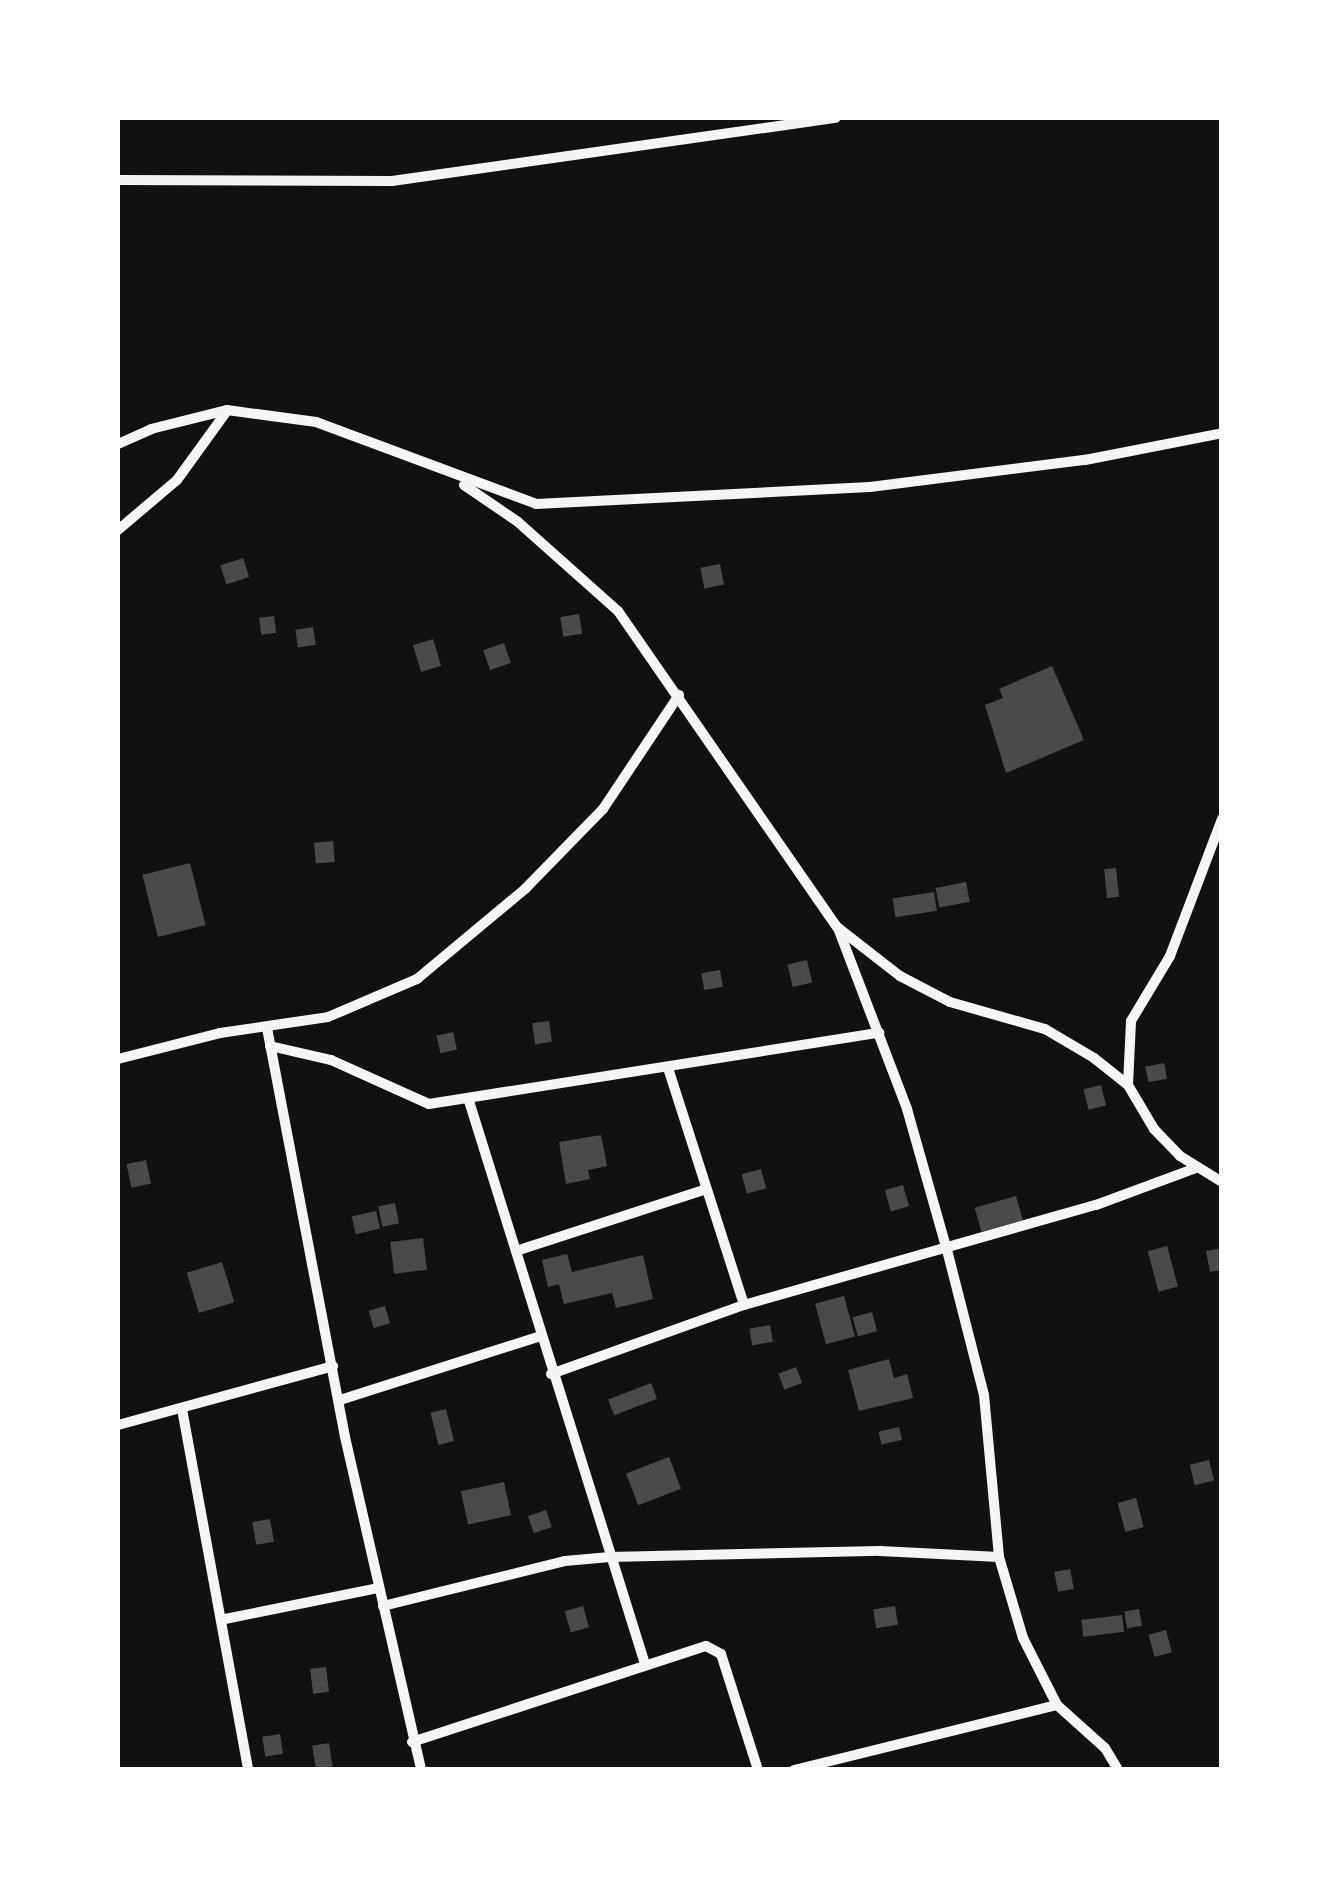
<!DOCTYPE html>
<html>
<head>
<meta charset="utf-8">
<style>
	body { margin:0 }
	#map { position:relative; width:1339px; height:1887px; overflow:hidden; background:#111; font-family:"Fira Sans Condensed",sans-serif }
	div>[style] { position:absolute }
	.building>* { inset:0; background:#4a4a4a; transform-origin:0 0 }
	.minor>* { height:10px; margin:-5px; padding:0 5px; transform-origin:5px; border-radius:5px; background:#f5f5f5 }
	span { translate:-50% -50%; white-space:nowrap; text-align:center; line-height:1.15; -webkit-text-stroke:10px #fff; paint-order:stroke }
	.frame { position:absolute; inset:0; border:120px solid #fff; pointer-events:none }
</style>
</head>
<body>
<div id="map">
	<div class="building">
		<i style="left:243px;top:558px;width:20px;height:24px;rotate:72deg"></i>
		<i style="left:720px;top:564px;width:21px;height:20px;rotate:79deg"></i>
		<i style="left:579px;top:614px;width:20px;height:19px;rotate:81deg"></i>
		<i style="left:274px;top:616px;width:17px;height:15px;rotate:83deg"></i>
		<i style="left:313px;top:627px;width:18px;height:18px;rotate:81deg"></i>
		<i style="left:433px;top:639px;width:28px;height:21px;rotate:73deg"></i>
		<i style="left:504px;top:643px;width:21px;height:22px;rotate:71deg"></i>
		<i style="clip-path:polygon(1052px 666px,1084px 740px,1006px 773px,985px 705px,1003px 698px,999px 689px)"></i>
		<i style="left:333px;top:841px;width:21px;height:19px;rotate:85deg"></i>
		<i style="left:190px;top:863px;width:64px;height:49px;rotate:76deg"></i>
		<i style="left:1116px;top:868px;width:29px;height:12px;rotate:84deg"></i>
		<i style="left:966px;top:882px;width:20px;height:31px;rotate:79deg"></i>
		<i style="left:934px;top:892px;width:19px;height:42px;rotate:81deg"></i>
		<i style="left:807px;top:960px;width:23px;height:20px;rotate:77deg"></i>
		<i style="left:720px;top:970px;width:17px;height:19px;rotate:80deg"></i>
		<i style="left:549px;top:1021px;width:21px;height:17px;rotate:82deg"></i>
		<i style="left:453px;top:1032px;width:18px;height:17px;rotate:77deg"></i>
		<i style="left:1164px;top:1063px;width:16px;height:19px;rotate:79deg"></i>
		<i style="left:1101px;top:1085px;width:21px;height:18px;rotate:76deg"></i>
		<i style="clip-path:polygon(601px 1135px,607px 1166px,588px 1170px,590px 1179px,566px 1184px,559px 1142px)"></i>
		<i style="left:146px;top:1160px;width:24px;height:20px;rotate:78deg"></i>
		<i style="left:761px;top:1169px;width:20px;height:20px;rotate:75deg"></i>
		<i style="left:903px;top:1185px;width:22px;height:19px;rotate:74deg"></i>
		<i style="left:1016px;top:1196px;width:25px;height:43px;rotate:74deg"></i>
		<i style="left:395px;top:1203px;width:21px;height:17px;rotate:79deg"></i>
		<i style="left:376px;top:1211px;width:18px;height:25px;rotate:77deg"></i>
		<i style="left:423px;top:1238px;width:32px;height:33px;rotate:83deg"></i>
		<i style="left:1167px;top:1246px;width:42px;height:20px;rotate:75deg"></i>
		<i style="clip-path:polygon(1222px 1248px,1222px 1270px,1210px 1272px,1206px 1251px)"></i>
		<i style="clip-path:polygon(567px 1254px,572px 1272px,643px 1255px,653px 1299px,616px 1308px,612px 1293px,564px 1304px,559px 1284px,548px 1287px,542px 1260px)"></i>
		<i style="left:222px;top:1262px;width:42px;height:37px;rotate:73deg"></i>
		<i style="left:844px;top:1296px;width:42px;height:30px;rotate:75deg"></i>
		<i style="left:385px;top:1306px;width:18px;height:17px;rotate:74deg"></i>
		<i style="left:872px;top:1312px;width:20px;height:20px;rotate:75deg"></i>
		<i style="left:770px;top:1325px;width:17px;height:21px;rotate:80deg"></i>
		<i style="clip-path:polygon(889px 1359px,894px 1378px,907px 1374px,913px 1398px,859px 1411px,848px 1370px)"></i>
		<i style="left:796px;top:1367px;width:17px;height:19px;rotate:69deg"></i>
		<i style="left:651px;top:1383px;width:17px;height:46px;rotate:69deg"></i>
		<i style="left:446px;top:1409px;width:33px;height:16px;rotate:76deg"></i>
		<i style="left:899px;top:1427px;width:13px;height:21px;rotate:77deg"></i>
		<i style="left:669px;top:1457px;width:34px;height:46px;rotate:69deg"></i>
		<i style="left:1209px;top:1460px;width:21px;height:20px;rotate:76deg"></i>
		<i style="left:504px;top:1482px;width:34px;height:44px;rotate:78deg"></i>
		<i style="left:1136px;top:1498px;width:30px;height:19px;rotate:75deg"></i>
		<i style="left:546px;top:1510px;width:18px;height:19px;rotate:71deg"></i>
		<i style="left:270px;top:1519px;width:23px;height:18px;rotate:80deg"></i>
		<i style="left:1070px;top:1569px;width:20px;height:16px;rotate:79deg"></i>
		<i style="left:583px;top:1606px;width:22px;height:19px;rotate:74deg"></i>
		<i style="left:895px;top:1606px;width:19px;height:22px;rotate:81deg"></i>
		<i style="left:1139px;top:1609px;width:17px;height:15px;rotate:80deg"></i>
		<i style="left:1122px;top:1615px;width:17px;height:41px;rotate:83deg"></i>
		<i style="left:1166px;top:1630px;width:23px;height:18px;rotate:75deg"></i>
		<i style="left:326px;top:1667px;width:25px;height:16px;rotate:83deg"></i>
		<i style="left:280px;top:1734px;width:20px;height:18px;rotate:81deg"></i>
		<i style="left:329px;top:1743px;width:24px;height:17px;rotate:81deg"></i>
	</div>
	<div class="minor">
		<i style="left:118px;top:180px;width:274px;rotate:0.2deg"></i>
		<i style="left:392px;top:181px;width:448px;rotate:-8.1deg"></i>
		<i style="left:118px;top:444px;width:36px;rotate:-24deg"></i>
		<i style="left:151px;top:429px;width:78px;rotate:-14deg"></i>
		<i style="left:227px;top:410px;width:90px;rotate:7.7deg"></i>
		<i style="left:316px;top:422px;width:235px;rotate:20.4deg"></i>
		<i style="left:536px;top:504px;width:334px;rotate:-2.9deg"></i>
		<i style="left:870px;top:487px;width:217px;rotate:-7.2deg"></i>
		<i style="left:1085px;top:460px;width:140px;rotate:-11.1deg"></i>
		<i style="left:464px;top:485px;width:65px;rotate:34.4deg"></i>
		<i style="left:518px;top:522px;width:134px;rotate:41.7deg"></i>
		<i style="left:618px;top:611px;width:384px;rotate:55.3deg"></i>
		<i style="left:837px;top:927px;width:80px;rotate:37.9deg"></i>
		<i style="left:900px;top:976px;width:56px;rotate:27.5deg"></i>
		<i style="left:950px;top:1002px;width:99px;rotate:15.9deg"></i>
		<i style="left:1045px;top:1029px;width:57px;rotate:30.6deg"></i>
		<i style="left:1094px;top:1058px;width:43px;rotate:38.5deg"></i>
		<i style="left:1128px;top:1085px;width:51px;rotate:59.4deg"></i>
		<i style="left:1154px;top:1129px;width:37px;rotate:46deg"></i>
		<i style="left:1180px;top:1156px;width:49px;rotate:31.8deg"></i>
		<i style="left:118px;top:530px;width:77px;rotate:-40.3deg"></i>
		<i style="left:177px;top:480px;width:85px;rotate:-54.1deg"></i>
		<i style="left:838px;top:928px;width:194px;rotate:69.1deg"></i>
		<i style="left:907px;top:1109px;width:147px;rotate:74.2deg"></i>
		<i style="left:947px;top:1250px;width:150px;rotate:75.7deg"></i>
		<i style="left:984px;top:1395px;width:163px;rotate:84.7deg"></i>
		<i style="left:999px;top:1557px;width:84px;rotate:73.5deg"></i>
		<i style="left:1023px;top:1638px;width:75px;rotate:63.1deg"></i>
		<i style="left:1057px;top:1705px;width:64px;rotate:41.9deg"></i>
		<i style="left:1105px;top:1748px;width:26px;rotate:59deg"></i>
		<i style="left:267px;top:1028px;width:416px;rotate:79.2deg"></i>
		<i style="left:345px;top:1437px;width:342px;rotate:77.1deg"></i>
		<i style="left:270px;top:1046px;width:63px;rotate:12.9deg"></i>
		<i style="left:331px;top:1060px;width:107px;rotate:24.2deg"></i>
		<i style="left:429px;top:1104px;width:456px;rotate:-9deg"></i>
		<i style="left:118px;top:1059px;width:105px;rotate:-14.3deg"></i>
		<i style="left:220px;top:1033px;width:109px;rotate:-8.4deg"></i>
		<i style="left:328px;top:1017px;width:97px;rotate:-23.1deg"></i>
		<i style="left:417px;top:979px;width:141px;rotate:-39.8deg"></i>
		<i style="left:525px;top:889px;width:112px;rotate:-45.7deg"></i>
		<i style="left:603px;top:809px;width:137px;rotate:-56.3deg"></i>
		<i style="left:668px;top:1068px;width:249px;rotate:72.2deg"></i>
		<i style="left:1128px;top:1085px;width:64px;rotate:-87.3deg"></i>
		<i style="left:1131px;top:1021px;width:76px;rotate:-59deg"></i>
		<i style="left:1170px;top:956px;width:147px;rotate:-69.2deg"></i>
		<i style="left:469px;top:1101px;width:590px;rotate:72.64deg"></i>
		<i style="left:516px;top:1251px;width:198px;rotate:-18deg"></i>
		<i style="left:551px;top:1374px;width:205px;rotate:-19.7deg"></i>
		<i style="left:744px;top:1305px;width:366px;rotate:-15.9deg"></i>
		<i style="left:1096px;top:1205px;width:107px;rotate:-20.3deg"></i>
		<i style="left:340px;top:1400px;width:210px;rotate:-17.7deg"></i>
		<i style="left:182px;top:1409px;width:367px;rotate:79.6deg"></i>
		<i style="left:118px;top:1425px;width:223px;rotate:-15.3deg"></i>
		<i style="left:383px;top:1606px;width:187px;rotate:-13.9deg"></i>
		<i style="left:565px;top:1561px;width:45px;rotate:-5.1deg"></i>
		<i style="left:610px;top:1557px;width:270px;rotate:-1.3deg"></i>
		<i style="left:880px;top:1551px;width:119px;rotate:2.9deg"></i>
		<i style="left:225px;top:1619px;width:157px;rotate:-11.4deg"></i>
		<i style="left:412px;top:1742px;width:309px;rotate:-18.1deg"></i>
		<i style="left:706px;top:1646px;width:17px;rotate:28deg"></i>
		<i style="left:721px;top:1654px;width:122px;rotate:72.3deg"></i>
		<i style="left:794px;top:1770px;width:271px;rotate:-13.9deg"></i>
	</div>
	<div class="frame"></div>
</div>
</body>
</html>
